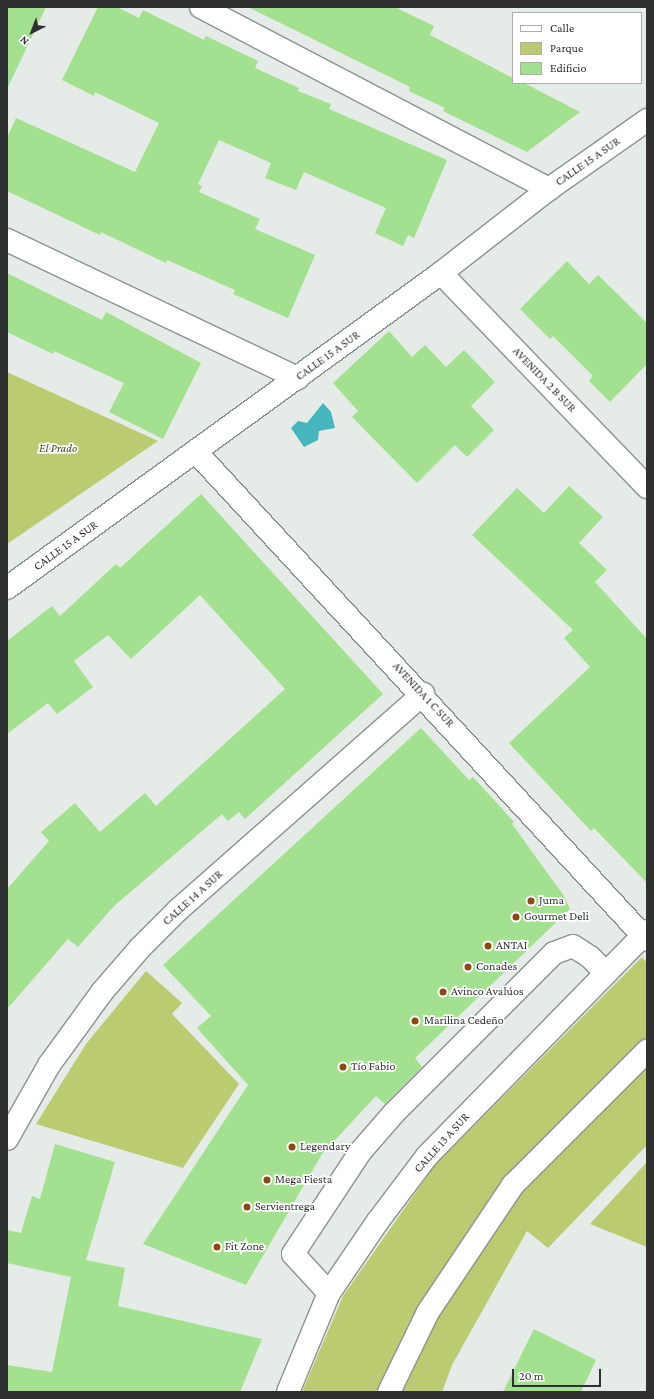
<!DOCTYPE html>
<html>
<head>
<meta charset="utf-8">
<style>
	body { margin:0 }
	#map { position:relative; width:654px; height:1399px; overflow:hidden; background:#e5ebe7; font-family:"Crimson Pro",serif }
	div>[style] { position:absolute }
	.green>* { inset:0; background:#bbcb72 }
	.water>* { inset:0; background:#46b6bc }
	.building>* { inset:0; background:#a3e08f }
	.roads { filter:drop-shadow(1px 0 #8d938f) drop-shadow(-1px 0 #8d938f) drop-shadow(0 1px #8d938f) drop-shadow(0 -1px #8d938f) }
	.minor>* { height:22px; margin:-11px; padding:0 11px; transform-origin:11px; border-radius:11px; background:#fff }
	.dots>* { width:11px; height:11px; translate:-50% -50%; box-sizing:border-box; border:2px solid #fff; border-radius:50% }
	span { translate:-50% -50%; white-space:nowrap; text-align:center; line-height:1.15; -webkit-text-stroke:3.5px #fff; paint-order:stroke }
	.street-label { font-size:12px; color:#2f3130 }
	.park-label { font-size:12px; color:#434a21; font-style:italic }
	.poi-label { font-size:12px; color:#2f3130 }
	.left { translate:0 -50%; text-align:left }
	.frame { position:absolute; inset:0; border:8px solid #2f3130; pointer-events:none }
	.legend { position:absolute; left:512px; top:12px; width:130px; height:72px; box-sizing:border-box; background:#fff; border:1px solid #acadac; margin:0; padding:5px 7px; list-style:none; font-size:12px; color:#2f3130 }
	.legend li { display:flex; align-items:center; gap:8px; height:20px }
	.legend b { width:20px; border:1px solid #acadac }
	.north { position:absolute; left:12px; top:12px; width:40px; height:40px; -webkit-text-stroke:3px #fff; paint-order:stroke; rotate:222deg; font-size:11px; font-weight:700; line-height:16px; text-align:center; color:#2f3130 }
	.north::after { content:''; display:block; margin:auto; width:14px; height:18px; background:#2f3130; clip-path:polygon(50% 0,100% 100%,50% 72%,0 100%) }
	.scale { position:absolute; left:512px; top:1369px; width:89px; height:18px; box-sizing:border-box; border:2px solid #2f3130; border-top:0; padding-left:5px; font-size:12px; line-height:14px; white-space:nowrap; color:#2f3130; -webkit-text-stroke:3px #fff; paint-order:stroke }
</style>
</head>
<body>
<div id="map">
	<div class="green">
		<i style="clip-path:polygon(7px 372px,158px 441px,7px 544px)"></i>
		<i style="clip-path:polygon(642px 957px,647px 963px,647px 1145px,548px 1248px,527px 1231px,452px 1365px,442px 1392px,302px 1392px,343px 1296px,435px 1165px)"></i>
		<i style="clip-path:polygon(146px 971px,182px 1003px,172px 1014px,239px 1084px,183px 1168px,36px 1124px,86px 1044px)"></i>
		<i style="clip-path:polygon(647px 1162px,647px 1247px,590px 1224px)"></i>
	</div>
	<div class="water">
		<i style="clip-path:polygon(323px 403px,331px 412px,335px 428px,319px 431px,318px 440px,304px 447px,291px 428px,298px 421px,307px 423px)"></i>
	</div>
	<div class="building">
		<i style="clip-path:polygon(7px 7px,46px 7px,7px 89px)"></i>
		<i style="clip-path:polygon(98px 7px,117px 7px,139px 18px,143px 10px,204px 40px,206px 36px,258px 61px,255px 68px,299px 88px,298px 91px,331px 104px,329px 109px,447px 160px,414px 238px,408px 235px,403px 246px,375px 233px,386px 208px,304px 172px,296px 190px,265px 178px,271px 163px,219px 140px,198px 184px,202px 186px,199px 192px,260px 219px,255px 229px,315px 255px,288px 318px,233px 294px,235px 290px,167px 260px,166px 263px,101px 232px,100px 235px,7px 191px,7px 138px,16px 118px,135px 172px,159px 123px,95px 92px,94px 96px,62px 80px)"></i>
		<i style="clip-path:polygon(248px 7px,395px 7px,434px 26px,430px 35px,513px 78px,513px 83px,524px 83px,580px 112px,527px 152px,443px 111px,445px 108px,409px 91px,410px 87px)"></i>
		<i style="clip-path:polygon(567px 261px,589px 284px,598px 275px,647px 323px,647px 364px,610px 402px,589px 381px,593px 376px,553px 336px,550px 339px,520px 309px)"></i>
		<i style="clip-path:polygon(7px 273px,102px 320px,106px 312px,201px 363px,163px 439px,109px 412px,124px 383px,54px 351px,53px 354px,7px 332px)"></i>
		<i style="clip-path:polygon(389px 331px,412px 357px,425px 345px,446px 367px,464px 350px,495px 382px,471px 406px,494px 430px,467px 457px,455px 445px,417px 483px,352px 417px,358px 411px,333px 383px)"></i>
		<i style="clip-path:polygon(569px 486px,603px 517px,579px 543px,607px 570px,595px 582px,647px 639px,647px 883px,594px 828px,591px 831px,509px 743px,590px 667px,564px 638px,573px 630px,472px 535px,517px 488px,544px 513px)"></i>
		<i style="clip-path:polygon(201px 494px,383px 694px,245px 819px,239px 812px,228px 821px,222px 814px,114px 906px,78px 947px,68px 939px,7px 1009px,7px 889px,49px 841px,41px 832px,75px 803px,100px 832px,145px 793px,156px 806px,285px 689px,200px 595px,131px 659px,108px 635px,74px 661px,93px 687px,57px 714px,48px 703px,7px 734px,7px 641px,52px 606px,60px 616px,116px 564px,120px 568px)"></i>
		<i style="clip-path:polygon(421px 728px,469px 780px,473px 777px,514px 822px,512px 824px,564px 896px,570px 909px,415px 1058px,422px 1067px,385px 1104px,376px 1096px,322px 1154px,246px 1285px,143px 1244px,248px 1085px,197px 1028px,211px 1016px,163px 965px)"></i>
		<i style="clip-path:polygon(55px 1144px,115px 1162px,86px 1260px,125px 1268px,118px 1306px,262px 1339px,240px 1392px,7px 1392px,7px 1365px,52px 1372px,71px 1277px,7px 1263px,7px 1230px,21px 1233px,32px 1196px,40px 1199px)"></i>
		<i style="clip-path:polygon(534px 1329px,596px 1360px,581px 1392px,503px 1392px)"></i>
	</div>
	<div class="roads">
		<div class="minor">
			<i style="left:201px;top:7px;width:393px;rotate:27.6deg"></i>
			<i style="left:7px;top:240px;width:322px;rotate:25.4deg"></i>
			<i style="left:441px;top:273px;width:297px;rotate:46.1deg"></i>
			<i style="left:196px;top:452px;width:664px;rotate:47.26deg"></i>
			<i style="left:7px;top:588px;width:536px;rotate:-35.97deg"></i>
			<i style="left:441px;top:273px;width:137px;rotate:-37.9deg"></i>
			<i style="left:549px;top:189px;width:120px;rotate:-35.1deg"></i>
			<i style="left:7px;top:1139px;width:85px;rotate:-60.4deg"></i>
			<i style="left:49px;top:1065px;width:90px;rotate:-54deg"></i>
			<i style="left:102px;top:992px;width:58px;rotate:-49.2deg"></i>
			<i style="left:140px;top:948px;width:54px;rotate:-45deg"></i>
			<i style="left:178px;top:910px;width:327px;rotate:-41.4deg"></i>
			<i style="left:329px;top:1293px;width:53px;rotate:-132.7deg"></i>
			<i style="left:293px;top:1254px;width:123px;rotate:-56.6deg"></i>
			<i style="left:361px;top:1151px;width:50px;rotate:-49deg"></i>
			<i style="left:394px;top:1113px;width:226px;rotate:-45deg"></i>
			<i style="left:554px;top:953px;width:20px;rotate:-20deg"></i>
			<i style="left:573px;top:946px;width:20px;rotate:33deg"></i>
			<i style="left:590px;top:957px;width:23px;rotate:45deg"></i>
			<i style="left:288px;top:1392px;width:107px;rotate:-67.5deg"></i>
			<i style="left:329px;top:1293px;width:87px;rotate:-55.8deg"></i>
			<i style="left:378px;top:1221px;width:81px;rotate:-53deg"></i>
			<i style="left:427px;top:1156px;width:315px;rotate:-45.6deg"></i>
			<i style="left:389px;top:1392px;width:89px;rotate:-64deg"></i>
			<i style="left:428px;top:1312px;width:153px;rotate:-56.2deg"></i>
			<i style="left:513px;top:1185px;width:190px;rotate:-45deg"></i>
		</div>
	</div>
	<div class="dots">
		<i style="left:531px;top:901px;background:#8a4a13"></i>
		<i style="left:516px;top:917px;background:#8a4a13"></i>
		<i style="left:488px;top:946px;background:#8a4a13"></i>
		<i style="left:468px;top:967px;background:#8a4a13"></i>
		<i style="left:443px;top:992px;background:#8a4a13"></i>
		<i style="left:415px;top:1021px;background:#8a4a13"></i>
		<i style="left:343px;top:1067px;background:#8a4a13"></i>
		<i style="left:292px;top:1147px;background:#8a4a13"></i>
		<i style="left:267px;top:1180px;background:#8a4a13"></i>
		<i style="left:247px;top:1207px;background:#8a4a13"></i>
		<i style="left:217px;top:1247px;background:#8a4a13"></i>
	</div>
	<div class="street-label">
		<span style="left:588px;top:162px;rotate:-35deg">CALLE 15 A SUR</span>
		<span style="left:328px;top:356px;rotate:-36deg">CALLE 15 A SUR</span>
		<span style="left:544px;top:380px;rotate:46deg">AVENIDA 2 B SUR</span>
		<span style="left:66px;top:546px;rotate:-36deg">CALLE 15 A SUR</span>
		<span style="left:423px;top:695px;rotate:47deg">AVENIDA 1 C SUR</span>
		<span style="left:193px;top:898px;rotate:-42deg">CALLE 14 A SUR</span>
		<span style="left:442px;top:1143px;rotate:-48deg">CALLE 13 A SUR</span>
	</div>
	<div class="park-label">
		<span style="left:58px;top:449px">El Prado</span>
	</div>
	<div class="poi-label">
		<span class="left" style="left:539px;top:901px">Juma</span>
		<span class="left" style="left:524px;top:917px">Gourmet Deli</span>
		<span class="left" style="left:496px;top:946px">ANTAI</span>
		<span class="left" style="left:476px;top:967px">Conades</span>
		<span class="left" style="left:451px;top:992px">Avinco Avalúos</span>
		<span class="left" style="left:424px;top:1021px">Marilina Cedeño</span>
		<span class="left" style="left:351px;top:1067px">Tío Fabio</span>
		<span class="left" style="left:300px;top:1147px">Legendary</span>
		<span class="left" style="left:275px;top:1180px">Mega Fiesta</span>
		<span class="left" style="left:255px;top:1207px">Servientrega</span>
		<span class="left" style="left:225px;top:1247px">Fit Zone</span>
	</div>
	<div class="frame"></div>
	<ul class="legend">
	<li><b style="height:5px;background:#fff"></b>Calle</li>
	<li><b style="height:11px;background:#bbcb72"></b>Parque</li>
	<li><b style="height:11px;background:#a3e08f"></b>Edificio</li>
	</ul>
	<div class="north">N</div>
	<div class="scale">20 m</div>
</div>
</body>
</html>
